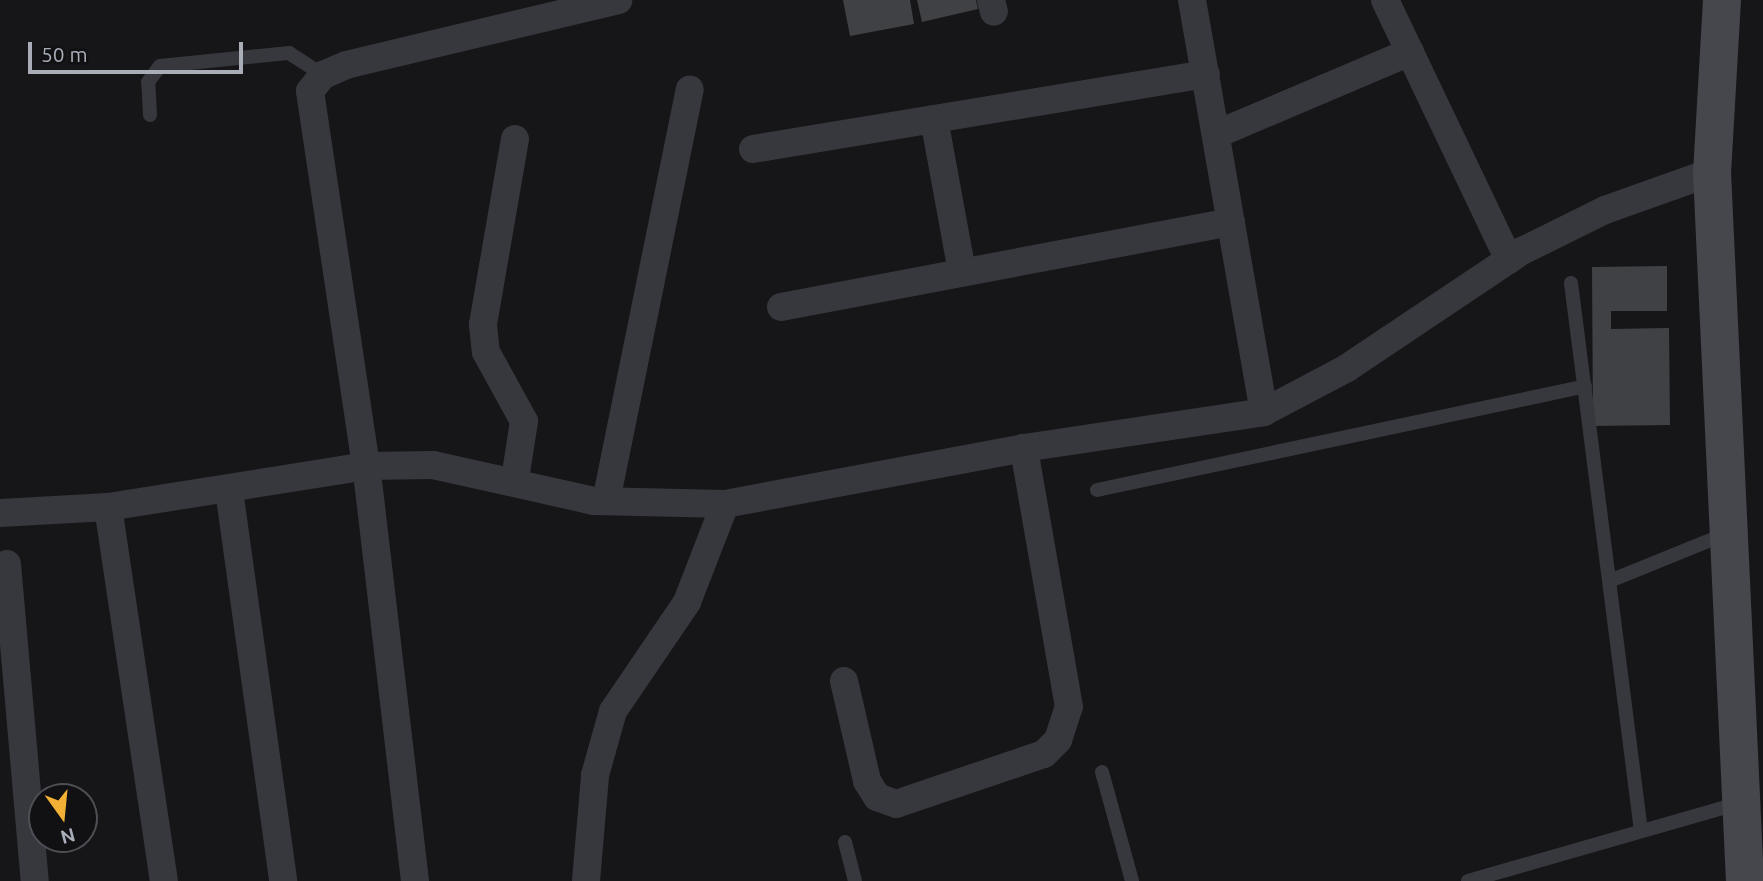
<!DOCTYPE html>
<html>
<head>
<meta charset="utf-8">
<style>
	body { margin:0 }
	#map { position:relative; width:1763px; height:881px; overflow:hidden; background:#161618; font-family:Ubuntu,sans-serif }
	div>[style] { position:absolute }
	.building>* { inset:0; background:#404145 }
	.lane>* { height:14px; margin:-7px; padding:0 7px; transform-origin:7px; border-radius:7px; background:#37383d }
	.street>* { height:28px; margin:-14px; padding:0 14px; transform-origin:14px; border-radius:14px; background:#37383d }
	.secondary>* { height:38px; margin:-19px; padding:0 19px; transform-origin:19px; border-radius:19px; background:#45474d }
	span { translate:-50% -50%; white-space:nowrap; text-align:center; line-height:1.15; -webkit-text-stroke:5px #111113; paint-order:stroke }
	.north { position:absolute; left:28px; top:783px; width:70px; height:70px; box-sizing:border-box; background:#111113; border:2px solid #4d4f55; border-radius:50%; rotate:165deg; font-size:19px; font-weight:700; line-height:28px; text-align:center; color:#a8adb8 }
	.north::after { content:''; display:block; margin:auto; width:24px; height:32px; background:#f2b134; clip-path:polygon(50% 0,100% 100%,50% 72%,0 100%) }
	.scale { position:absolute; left:28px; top:42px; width:215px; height:32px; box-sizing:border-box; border:4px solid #a8adb8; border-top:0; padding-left:9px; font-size:21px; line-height:24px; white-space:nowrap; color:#a8adb8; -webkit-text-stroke:5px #111113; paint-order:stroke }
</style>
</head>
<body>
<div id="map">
	<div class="building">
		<i style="clip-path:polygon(843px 0,910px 0,914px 24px,850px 36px)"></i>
		<i style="clip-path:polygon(917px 0,976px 0,978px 9px,922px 22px)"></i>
		<i style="clip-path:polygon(1667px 266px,1667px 311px,1611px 311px,1611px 329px,1669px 328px,1670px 425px,1593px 426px,1592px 267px)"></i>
	</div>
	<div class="lane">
		<i style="left:150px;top:115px;width:33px;rotate:-93deg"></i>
		<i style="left:148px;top:82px;width:20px;rotate:-53deg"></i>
		<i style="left:160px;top:66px;width:130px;rotate:-5.8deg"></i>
		<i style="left:289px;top:53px;width:40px;rotate:32.9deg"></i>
		<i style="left:1571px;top:283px;width:552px;rotate:82.72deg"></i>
		<i style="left:1097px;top:490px;width:499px;rotate:-12deg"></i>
		<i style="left:1612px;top:580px;width:125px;rotate:-22.1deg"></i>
		<i style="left:1102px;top:772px;width:113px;rotate:74.6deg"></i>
		<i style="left:845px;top:842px;width:40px;rotate:75.6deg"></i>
		<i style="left:1468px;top:881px;width:283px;rotate:-16deg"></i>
	</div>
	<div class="street">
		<i style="left:991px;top:0;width:12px;rotate:76deg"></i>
		<i style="left:1192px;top:0;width:418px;rotate:80.1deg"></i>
		<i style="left:1385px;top:0;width:288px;rotate:64.5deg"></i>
		<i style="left:934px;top:119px;width:156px;rotate:79.6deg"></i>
		<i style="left:1217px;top:134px;width:210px;rotate:-23deg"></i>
		<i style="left:515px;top:139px;width:189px;rotate:99.8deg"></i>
		<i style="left:483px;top:325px;width:27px;rotate:84deg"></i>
		<i style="left:486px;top:352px;width:79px;rotate:61.2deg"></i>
		<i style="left:524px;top:421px;width:59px;rotate:98.8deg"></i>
		<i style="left:753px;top:149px;width:459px;rotate:-9.4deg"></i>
		<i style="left:781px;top:307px;width:458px;rotate:-10.7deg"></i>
		<i style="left:229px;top:490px;width:395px;rotate:82.1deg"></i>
		<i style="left:606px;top:501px;width:420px;rotate:-78.5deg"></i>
		<i style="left:108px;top:507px;width:378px;rotate:81.5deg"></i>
		<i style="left:0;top:513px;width:108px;rotate:-3.2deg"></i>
		<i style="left:108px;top:507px;width:261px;rotate:-9deg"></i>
		<i style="left:366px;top:466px;width:67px;rotate:-0.9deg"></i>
		<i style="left:433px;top:465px;width:165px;rotate:12.6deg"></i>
		<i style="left:594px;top:501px;width:131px;rotate:1.3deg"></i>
		<i style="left:725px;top:504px;width:304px;rotate:-10.6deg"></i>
		<i style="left:1024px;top:448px;width:243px;rotate:-8.5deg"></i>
		<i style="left:1264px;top:412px;width:94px;rotate:-27.9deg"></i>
		<i style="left:1347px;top:368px;width:211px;rotate:-33.8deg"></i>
		<i style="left:1522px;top:251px;width:93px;rotate:-26.3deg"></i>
		<i style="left:1605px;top:210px;width:114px;rotate:-19.6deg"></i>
		<i style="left:7px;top:564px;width:318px;rotate:85deg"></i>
		<i style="left:844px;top:681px;width:103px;rotate:77deg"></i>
		<i style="left:867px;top:781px;width:19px;rotate:58deg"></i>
		<i style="left:877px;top:797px;width:20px;rotate:20deg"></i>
		<i style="left:896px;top:804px;width:156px;rotate:-18.7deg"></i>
		<i style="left:1044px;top:754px;width:20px;rotate:-45deg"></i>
		<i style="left:1058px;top:740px;width:35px;rotate:-72deg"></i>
		<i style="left:1069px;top:707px;width:263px;rotate:-99.9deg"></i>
		<i style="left:415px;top:881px;width:418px;rotate:-96.7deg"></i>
		<i style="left:366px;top:466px;width:379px;rotate:-98.5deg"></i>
		<i style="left:310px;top:91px;width:21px;rotate:-51deg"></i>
		<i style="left:323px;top:75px;width:25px;rotate:-23deg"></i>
		<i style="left:346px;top:65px;width:280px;rotate:-13.4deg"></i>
		<i style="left:586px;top:881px;width:106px;rotate:-85.1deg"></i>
		<i style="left:595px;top:775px;width:66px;rotate:-74.3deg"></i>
		<i style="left:613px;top:711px;width:132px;rotate:-55.8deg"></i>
		<i style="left:687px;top:602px;width:105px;rotate:-68.8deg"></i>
	</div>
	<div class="secondary">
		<i style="left:1722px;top:0;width:172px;rotate:93.3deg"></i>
		<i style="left:1712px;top:172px;width:710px;rotate:87.34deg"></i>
	</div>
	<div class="north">N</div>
	<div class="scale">50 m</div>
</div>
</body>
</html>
